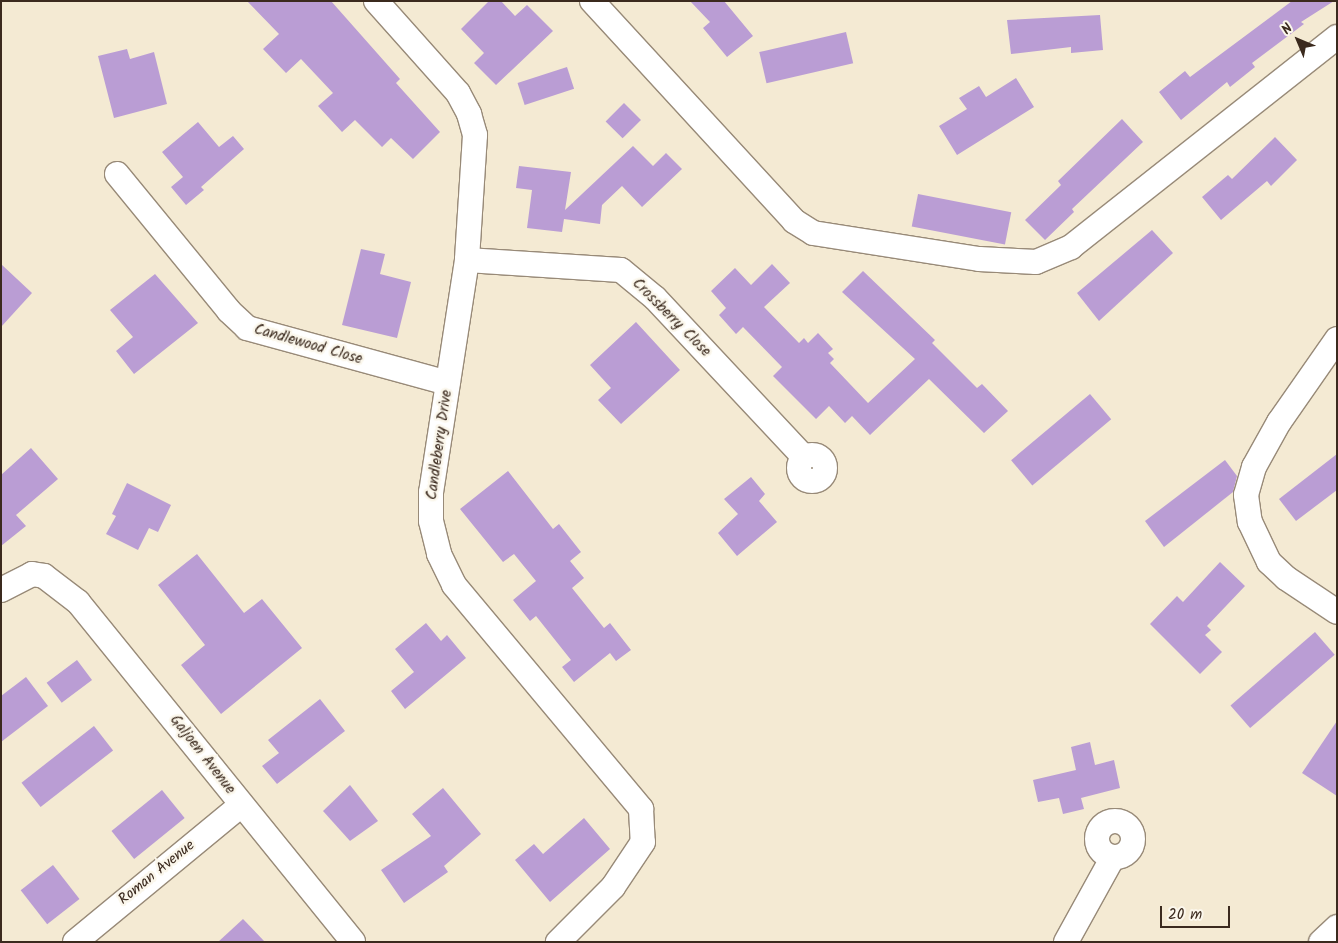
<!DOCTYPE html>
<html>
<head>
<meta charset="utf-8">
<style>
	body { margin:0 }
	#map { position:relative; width:1338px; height:943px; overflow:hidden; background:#f4ead3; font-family:Kalam,sans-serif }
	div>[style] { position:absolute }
	.building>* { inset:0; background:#ba9dd4; transform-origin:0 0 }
	.roads { filter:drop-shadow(1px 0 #988a78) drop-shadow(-1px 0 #988a78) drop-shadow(0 1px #988a78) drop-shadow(0 -1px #988a78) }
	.street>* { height:24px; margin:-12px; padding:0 12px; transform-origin:12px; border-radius:12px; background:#fff }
	.street>.ring { margin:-12px; padding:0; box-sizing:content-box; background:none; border:24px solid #fff; border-radius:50% }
	span { translate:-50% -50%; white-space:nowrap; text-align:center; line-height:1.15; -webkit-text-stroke:5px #fbf7ec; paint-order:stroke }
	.street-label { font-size:15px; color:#3b2a1e }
	.frame { position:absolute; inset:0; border:2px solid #3b2a1e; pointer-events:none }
	.north { position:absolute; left:1273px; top:15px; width:50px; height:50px; -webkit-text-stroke:4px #fbf7ec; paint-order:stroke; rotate:315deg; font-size:14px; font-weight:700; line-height:20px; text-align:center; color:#3b2a1e }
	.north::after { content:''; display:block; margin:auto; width:18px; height:22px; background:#3b2a1e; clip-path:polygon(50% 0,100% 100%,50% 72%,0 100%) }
	.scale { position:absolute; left:1160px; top:906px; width:70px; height:22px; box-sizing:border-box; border:2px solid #3b2a1e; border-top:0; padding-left:6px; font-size:15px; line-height:18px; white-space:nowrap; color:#3b2a1e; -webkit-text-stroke:4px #fbf7ec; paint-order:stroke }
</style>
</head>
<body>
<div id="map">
	<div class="building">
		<i style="clip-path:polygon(247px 1px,331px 1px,400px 79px,396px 83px,440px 132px,413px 159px,391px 138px,382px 147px,355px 120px,342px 132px,318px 106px,333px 93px,301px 59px,286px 73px,263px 49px,279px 34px)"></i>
		<i style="clip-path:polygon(489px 1px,501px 1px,515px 16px,527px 5px,553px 31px,496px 85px,474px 63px,484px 53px,461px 29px)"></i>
		<i style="clip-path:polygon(690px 1px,724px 1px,753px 36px,727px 57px,703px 28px,710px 22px)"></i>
		<i style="clip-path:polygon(1292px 1px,1334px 1px,1301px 22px,1304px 24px,1252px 63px,1255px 67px,1230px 87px,1227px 82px,1181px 120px,1159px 92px,1185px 71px,1190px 77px)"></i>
		<i style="clip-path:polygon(1100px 15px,1103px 50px,1071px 53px,1071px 47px,1011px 54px,1007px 20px)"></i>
		<i style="left:846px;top:32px;width:32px;height:89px;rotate:77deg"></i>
		<i style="clip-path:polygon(127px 49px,130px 59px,154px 52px,167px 104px,114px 118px,98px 56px)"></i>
		<i style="left:567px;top:67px;width:23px;height:52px;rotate:72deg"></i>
		<i style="clip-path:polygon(1016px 78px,1034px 107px,957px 155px,939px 126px,967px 109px,959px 98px,979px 86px,986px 97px)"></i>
		<i style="left:624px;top:103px;width:24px;height:26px;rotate:45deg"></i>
		<i style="clip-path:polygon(1122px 119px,1143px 142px,1072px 209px,1074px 212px,1045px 240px,1025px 220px,1061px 185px,1058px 181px)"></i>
		<i style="clip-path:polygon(198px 122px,219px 147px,233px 136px,244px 149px,201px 187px,204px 190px,186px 205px,171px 187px,183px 177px,162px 152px)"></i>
		<i style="clip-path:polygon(1275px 137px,1297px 160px,1271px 186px,1267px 181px,1221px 220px,1202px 197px,1228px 175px,1232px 179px)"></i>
		<i style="clip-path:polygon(633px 146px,653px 166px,666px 153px,682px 169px,642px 207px,622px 186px,602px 205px,600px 224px,564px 219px,562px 232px,527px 228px,532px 190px,516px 188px,519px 166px,571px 172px,565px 210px)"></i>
		<i style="left:918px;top:194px;width:95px;height:33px;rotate:11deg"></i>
		<i style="clip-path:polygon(1152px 230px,1173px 253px,1099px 321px,1077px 293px)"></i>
		<i style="clip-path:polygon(361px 249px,385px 254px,380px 274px,411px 282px,397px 338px,342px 325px)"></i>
		<i style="clip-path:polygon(1px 264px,32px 293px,1px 327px)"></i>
		<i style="clip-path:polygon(772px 264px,790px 283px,764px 307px,799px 343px,804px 338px,808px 343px,818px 333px,833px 349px,828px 353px,834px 359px,830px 363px,868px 403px,915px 359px,842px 292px,863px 271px,935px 340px,932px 343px,977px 388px,982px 384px,1008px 411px,984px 433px,929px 379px,870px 435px,852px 416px,845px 423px,829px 406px,816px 419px,773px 376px,782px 367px,743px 327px,736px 334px,719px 315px,726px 308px,711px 291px,735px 268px,751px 285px)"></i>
		<i style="clip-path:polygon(155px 274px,198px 323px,134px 374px,116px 351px,133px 337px,110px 310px)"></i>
		<i style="clip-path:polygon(636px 322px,680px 370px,621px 424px,598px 400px,611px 388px,590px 365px)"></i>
		<i style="left:1090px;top:394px;width:33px;height:103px;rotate:50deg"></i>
		<i style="clip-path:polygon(31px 448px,58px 479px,16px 515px,26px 526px,1px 546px,1px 475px)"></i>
		<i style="clip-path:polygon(1337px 454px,1337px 490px,1296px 521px,1279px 499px)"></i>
		<i style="clip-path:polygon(1225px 460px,1237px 476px,1233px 492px,1164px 547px,1145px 521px)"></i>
		<i style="clip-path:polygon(508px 471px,553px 529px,559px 524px,581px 552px,570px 561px,584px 578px,572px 588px,604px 628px,610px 623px,631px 650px,616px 661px,610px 653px,574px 682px,562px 667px,571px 660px,536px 616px,530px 621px,513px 600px,536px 581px,514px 554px,503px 562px,460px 509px)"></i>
		<i style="clip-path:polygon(751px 477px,765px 494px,759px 501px,777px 522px,737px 556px,718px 533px,738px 514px,724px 499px)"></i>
		<i style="clip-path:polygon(127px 483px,171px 505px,158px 532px,149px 528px,138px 550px,106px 534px,116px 516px,112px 514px)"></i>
		<i style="clip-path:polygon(197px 554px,244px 613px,262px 599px,302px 648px,221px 714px,181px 665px,205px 645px,158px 585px)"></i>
		<i style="clip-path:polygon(1220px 562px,1245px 586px,1207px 626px,1211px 630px,1205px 635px,1222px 652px,1200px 674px,1150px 624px,1177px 596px,1183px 602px)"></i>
		<i style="clip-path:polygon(426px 623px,441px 641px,447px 635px,466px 658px,405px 709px,391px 691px,414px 672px,395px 649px)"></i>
		<i style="left:1315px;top:632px;width:30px;height:112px;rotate:49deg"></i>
		<i style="left:77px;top:660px;width:25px;height:38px;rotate:53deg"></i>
		<i style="clip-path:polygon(26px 677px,48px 706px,1px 742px,1px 696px)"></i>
		<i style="clip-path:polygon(320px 699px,345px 731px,277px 784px,262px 766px,279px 753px,268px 740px)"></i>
		<i style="clip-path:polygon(1337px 721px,1337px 796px,1302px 773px)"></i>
		<i style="left:94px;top:726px;width:31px;height:92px;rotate:52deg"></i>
		<i style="clip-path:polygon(1090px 742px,1095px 765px,1114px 760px,1120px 788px,1081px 798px,1084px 809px,1063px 814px,1059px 798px,1038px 802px,1033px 780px,1076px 770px,1071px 747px)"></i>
		<i style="clip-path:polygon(350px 785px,378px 821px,350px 841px,323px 811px)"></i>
		<i style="clip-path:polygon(443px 788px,481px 834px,444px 866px,448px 872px,404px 903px,381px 870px,431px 836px,412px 814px)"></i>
		<i style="left:162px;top:790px;width:36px;height:65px;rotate:51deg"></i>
		<i style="clip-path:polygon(584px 818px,610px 849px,550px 902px,515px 860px,534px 844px,543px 854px)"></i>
		<i style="left:53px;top:865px;width:43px;height:41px;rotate:52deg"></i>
		<i style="clip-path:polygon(243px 919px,265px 942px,218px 942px)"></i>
	</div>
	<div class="roads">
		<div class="street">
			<i style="left:376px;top:1px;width:123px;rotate:48.3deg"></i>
			<i style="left:458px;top:93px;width:24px;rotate:62deg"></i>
			<i style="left:469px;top:114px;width:22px;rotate:74deg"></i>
			<i style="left:475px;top:135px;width:125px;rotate:93.7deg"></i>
			<i style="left:467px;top:260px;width:235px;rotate:98.8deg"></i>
			<i style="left:431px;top:492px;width:29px;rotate:90deg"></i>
			<i style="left:431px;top:521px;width:34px;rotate:76deg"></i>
			<i style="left:439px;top:554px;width:34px;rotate:64deg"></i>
			<i style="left:454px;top:585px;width:292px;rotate:50.1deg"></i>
			<i style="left:641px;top:809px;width:33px;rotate:87deg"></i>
			<i style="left:643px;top:842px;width:54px;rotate:123.7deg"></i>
			<i style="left:613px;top:887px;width:78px;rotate:135deg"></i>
			<i style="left:592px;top:1px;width:299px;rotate:47.4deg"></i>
			<i style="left:794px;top:221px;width:22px;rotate:32deg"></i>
			<i style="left:813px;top:233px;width:168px;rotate:8.9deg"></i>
			<i style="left:979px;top:259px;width:57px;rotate:3deg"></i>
			<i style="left:1036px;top:262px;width:38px;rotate:-23deg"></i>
			<i style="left:1071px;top:247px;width:339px;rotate:-38.3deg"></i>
			<i style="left:117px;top:174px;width:177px;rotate:50.7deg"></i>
			<i style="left:229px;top:311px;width:25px;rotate:43deg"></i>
			<i style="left:247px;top:328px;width:208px;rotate:15.3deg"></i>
			<i style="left:467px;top:260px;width:154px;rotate:3.7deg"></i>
			<i style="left:621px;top:270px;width:44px;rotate:39.5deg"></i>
			<i style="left:655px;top:298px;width:218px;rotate:46.9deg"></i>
			<i style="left:1337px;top:339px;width:101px;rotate:124.9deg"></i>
			<i style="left:1279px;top:422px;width:51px;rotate:119.1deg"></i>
			<i style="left:1254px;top:467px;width:29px;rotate:106deg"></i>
			<i style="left:1246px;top:495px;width:27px;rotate:82deg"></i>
			<i style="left:1250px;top:522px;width:44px;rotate:64.6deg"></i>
			<i style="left:1269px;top:562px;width:23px;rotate:43deg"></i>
			<i style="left:1286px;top:578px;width:61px;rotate:33.7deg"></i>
			<i class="ring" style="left:799px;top:455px;width:2px;height:2px"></i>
			<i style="left:1px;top:590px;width:35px;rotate:-27deg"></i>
			<i style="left:32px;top:574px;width:12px;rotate:9deg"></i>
			<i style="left:44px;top:576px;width:43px;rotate:37.4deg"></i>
			<i style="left:78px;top:602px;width:437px;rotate:51deg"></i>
			<i class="ring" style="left:1097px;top:821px;width:12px;height:12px"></i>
			<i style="left:75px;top:942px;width:215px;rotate:-39.5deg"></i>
			<i style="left:1066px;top:942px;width:97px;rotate:-61.1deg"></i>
			<i style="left:1321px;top:942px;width:22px;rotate:-43deg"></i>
		</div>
	</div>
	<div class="street-label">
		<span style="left:671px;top:318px;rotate:45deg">Crossberry Close</span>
		<span style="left:308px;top:345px;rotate:16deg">Candlewood Close</span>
		<span style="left:440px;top:445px;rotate:-82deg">Candleberry Drive</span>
		<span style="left:202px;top:755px;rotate:52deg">Galjoen Avenue</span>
		<span style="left:157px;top:873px;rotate:-39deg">Roman Avenue</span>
	</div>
	<div class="frame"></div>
	<div class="north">N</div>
	<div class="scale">20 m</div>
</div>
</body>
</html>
